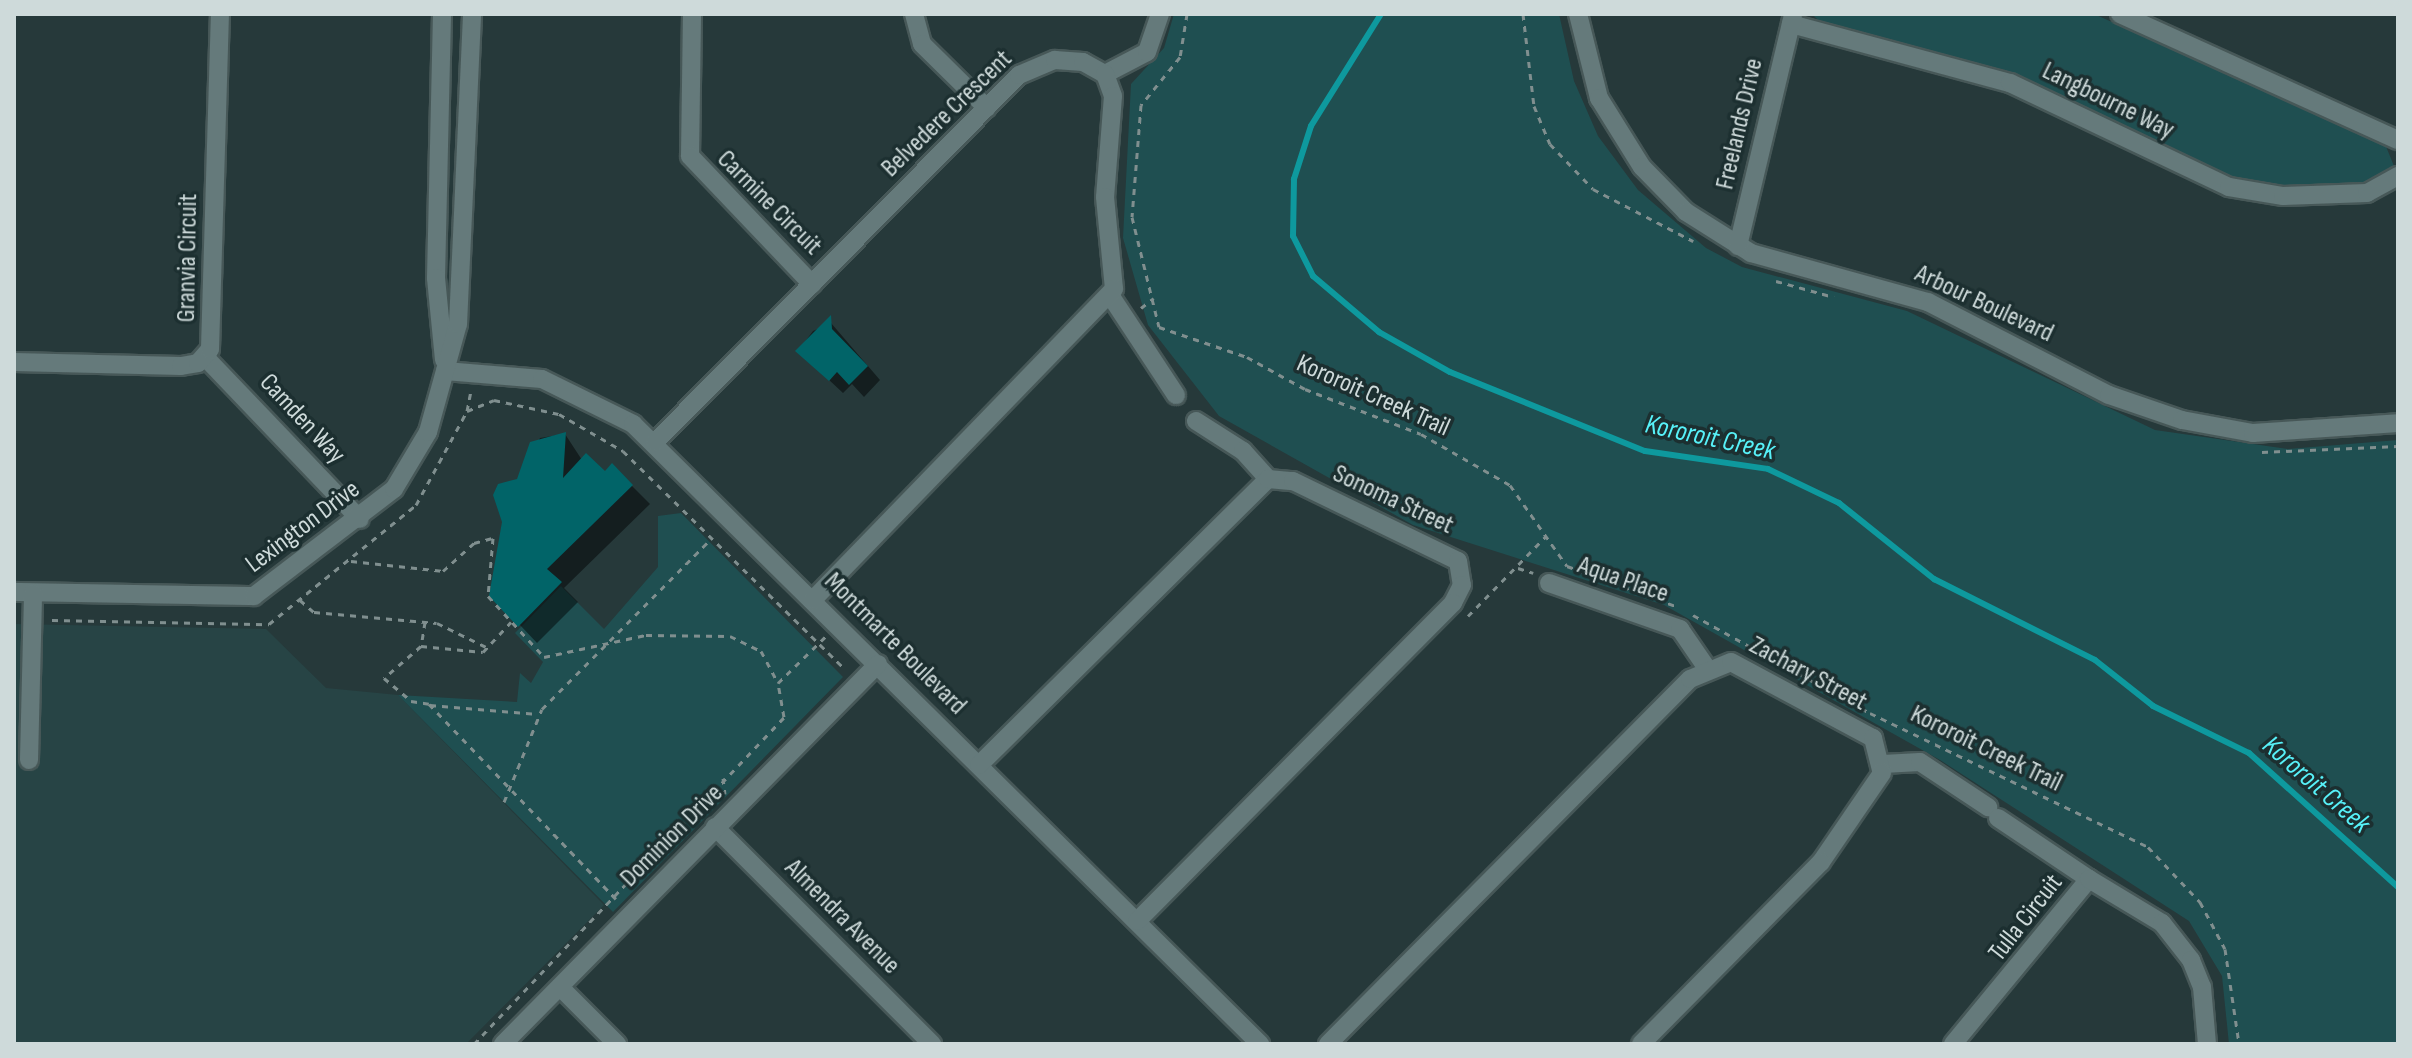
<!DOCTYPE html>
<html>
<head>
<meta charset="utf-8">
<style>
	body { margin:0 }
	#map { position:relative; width:2412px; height:1058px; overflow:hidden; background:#26393a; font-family:"Sofia Sans Condensed",sans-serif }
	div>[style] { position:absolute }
	.built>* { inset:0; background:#274445 }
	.green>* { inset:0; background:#1f4f51 }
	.shadow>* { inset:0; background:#0007 }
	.stream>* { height:6px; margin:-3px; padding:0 3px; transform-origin:3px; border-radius:3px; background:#0e999e }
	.building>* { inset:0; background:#016468 }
	.path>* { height:3px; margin-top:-1.5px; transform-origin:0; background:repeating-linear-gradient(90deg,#808f8f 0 6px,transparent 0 12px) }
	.roads { filter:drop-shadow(2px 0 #475858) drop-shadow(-2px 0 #475858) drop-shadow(0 2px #475858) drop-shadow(0 -2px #475858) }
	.minor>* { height:18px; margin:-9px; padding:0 9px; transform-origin:9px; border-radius:9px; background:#657a7b }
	span { translate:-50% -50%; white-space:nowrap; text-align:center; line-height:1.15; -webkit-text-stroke:7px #1c2f30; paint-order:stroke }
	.street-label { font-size:26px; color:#cedada }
	.water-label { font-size:28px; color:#57f1f8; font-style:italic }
	.frame { position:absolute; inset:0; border:16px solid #cedada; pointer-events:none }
</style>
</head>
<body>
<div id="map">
	<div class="built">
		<i style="clip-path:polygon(14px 624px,266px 629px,326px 688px,398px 695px,604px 905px,466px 1044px,14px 1044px)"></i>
	</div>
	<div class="green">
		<i style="clip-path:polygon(1174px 14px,1559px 14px,1574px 81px,1598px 136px,1638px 190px,1706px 248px,1742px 267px,1907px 311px,2155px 430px,2288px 449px,2398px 440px,2398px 1044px,2229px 1044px,2222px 976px,2189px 921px,1940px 760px,1664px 605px,1413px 525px,1219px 416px,1148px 325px,1123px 238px,1131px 84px,1164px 48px)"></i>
		<i style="clip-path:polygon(1812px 14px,2094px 14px,2385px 144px,2394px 166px,2380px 184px,2279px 188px,2237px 181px,2003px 73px,1823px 25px)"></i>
		<i style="clip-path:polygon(681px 513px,843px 677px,613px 912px,398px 695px,517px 702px,520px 673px,531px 683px,543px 662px,515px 633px,561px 586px,604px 629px,658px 567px,658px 516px)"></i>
	</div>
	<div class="shadow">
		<i style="clip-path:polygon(831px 323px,880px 380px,864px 397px,852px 384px,843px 393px,798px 351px,813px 331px)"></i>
		<i style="clip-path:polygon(565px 434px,582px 460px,605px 474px,612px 466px,650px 504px,564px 588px,578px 602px,537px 643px,520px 625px,518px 481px,540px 438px)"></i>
	</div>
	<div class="stream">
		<i style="left:1381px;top:14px;width:132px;rotate:122deg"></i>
		<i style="left:1311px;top:126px;width:56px;rotate:107.8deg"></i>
		<i style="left:1294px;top:179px;width:57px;rotate:91deg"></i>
		<i style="left:1293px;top:236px;width:45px;rotate:63.4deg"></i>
		<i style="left:1313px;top:276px;width:87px;rotate:40.3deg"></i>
		<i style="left:1379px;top:332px;width:81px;rotate:29.4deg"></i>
		<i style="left:1450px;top:372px;width:210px;rotate:22.1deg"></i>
		<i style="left:1645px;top:451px;width:124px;rotate:8.3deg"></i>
		<i style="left:1768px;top:469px;width:79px;rotate:25.6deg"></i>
		<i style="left:1839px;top:503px;width:122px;rotate:38.7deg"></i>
		<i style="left:1934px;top:579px;width:180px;rotate:26.7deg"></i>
		<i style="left:2095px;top:660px;width:74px;rotate:38.4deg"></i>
		<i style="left:2153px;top:706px;width:107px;rotate:26.1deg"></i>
		<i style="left:2249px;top:753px;width:200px;rotate:42deg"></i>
	</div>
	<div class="building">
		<i style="clip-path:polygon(831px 315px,832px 329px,868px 366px,849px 385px,837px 372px,829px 381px,795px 351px)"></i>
		<i style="clip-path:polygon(566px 432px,563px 478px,586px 453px,605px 471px,612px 463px,633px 485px,547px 569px,562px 582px,518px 627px,489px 596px,502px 522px,493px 495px,498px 484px,517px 479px,530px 442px)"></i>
	</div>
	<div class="path">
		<i style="left:1187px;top:14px;width:44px;rotate:99.2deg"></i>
		<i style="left:1180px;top:57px;width:62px;rotate:129.1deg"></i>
		<i style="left:1141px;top:105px;width:112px;rotate:94.6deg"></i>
		<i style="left:1132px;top:217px;width:113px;rotate:76.2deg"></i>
		<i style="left:1159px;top:327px;width:93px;rotate:18.8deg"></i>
		<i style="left:1247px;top:357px;width:66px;rotate:28.9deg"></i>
		<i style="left:1305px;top:389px;width:124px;rotate:21.2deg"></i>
		<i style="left:1421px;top:434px;width:103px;rotate:29.8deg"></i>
		<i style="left:1510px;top:485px;width:99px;rotate:54.9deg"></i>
		<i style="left:1567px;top:566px;width:116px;rotate:20.2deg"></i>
		<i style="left:1523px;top:14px;width:93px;rotate:83.2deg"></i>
		<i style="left:1534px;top:106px;width:41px;rotate:67.2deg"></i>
		<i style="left:1550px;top:144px;width:62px;rotate:46.3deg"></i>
		<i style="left:1593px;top:189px;width:113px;rotate:27.5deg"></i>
		<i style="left:1776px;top:281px;width:60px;rotate:15.4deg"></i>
		<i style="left:1141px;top:308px;width:16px;rotate:-38deg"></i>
		<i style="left:467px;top:411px;width:20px;rotate:-79deg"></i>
		<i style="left:2262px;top:452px;width:136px;rotate:-2.5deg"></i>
		<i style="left:351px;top:561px;width:93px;rotate:6.2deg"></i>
		<i style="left:443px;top:571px;width:42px;rotate:-42.1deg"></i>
		<i style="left:474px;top:543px;width:20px;rotate:-15deg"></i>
		<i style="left:493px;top:538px;width:58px;rotate:94.9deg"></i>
		<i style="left:488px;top:596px;width:83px;rotate:47.4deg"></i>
		<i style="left:544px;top:657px;width:104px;rotate:-12.2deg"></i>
		<i style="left:646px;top:635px;width:84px;rotate:0.7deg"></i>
		<i style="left:730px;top:636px;width:34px;rotate:26deg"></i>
		<i style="left:761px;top:651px;width:36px;rotate:62deg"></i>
		<i style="left:1518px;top:568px;width:16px;rotate:18deg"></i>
		<i style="left:300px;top:600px;width:18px;rotate:41deg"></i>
		<i style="left:314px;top:612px;width:123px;rotate:5.1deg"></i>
		<i style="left:437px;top:623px;width:55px;rotate:26.1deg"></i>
		<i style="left:1693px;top:615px;width:202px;rotate:29deg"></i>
		<i style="left:1870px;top:713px;width:309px;rotate:25.7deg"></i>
		<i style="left:2148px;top:847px;width:76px;rotate:46.6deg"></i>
		<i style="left:2200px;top:902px;width:53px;rotate:62deg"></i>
		<i style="left:2225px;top:949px;width:96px;rotate:81.6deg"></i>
		<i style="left:1468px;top:616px;width:112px;rotate:-45.7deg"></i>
		<i style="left:52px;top:620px;width:217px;rotate:1.1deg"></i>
		<i style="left:269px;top:624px;width:189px;rotate:-39deg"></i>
		<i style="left:416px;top:505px;width:107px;rotate:-61.5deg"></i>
		<i style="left:467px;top:411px;width:29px;rotate:-22deg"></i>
		<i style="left:494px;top:400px;width:66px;rotate:12.2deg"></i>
		<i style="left:559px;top:414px;width:74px;rotate:30deg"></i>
		<i style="left:623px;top:451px;width:311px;rotate:44.5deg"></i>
		<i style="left:425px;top:622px;width:24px;rotate:99deg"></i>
		<i style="left:421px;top:646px;width:49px;rotate:139.1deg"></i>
		<i style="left:384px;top:678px;width:35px;rotate:40deg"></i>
		<i style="left:411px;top:701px;width:18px;rotate:9deg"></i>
		<i style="left:429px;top:704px;width:270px;rotate:46.2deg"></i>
		<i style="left:421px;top:646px;width:62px;rotate:5.5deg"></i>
		<i style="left:483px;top:652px;width:41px;rotate:-47deg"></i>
		<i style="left:430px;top:705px;width:108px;rotate:4.8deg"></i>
		<i style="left:723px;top:778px;width:16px;rotate:83deg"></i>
		<i style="left:504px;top:802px;width:100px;rotate:-67.8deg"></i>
		<i style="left:542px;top:709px;width:241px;rotate:-45.2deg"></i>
		<i style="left:474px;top:1044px;width:451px;rotate:-46.5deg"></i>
		<i style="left:784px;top:717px;width:35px;rotate:-100deg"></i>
		<i style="left:778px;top:683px;width:66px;rotate:-44.4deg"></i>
	</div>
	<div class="roads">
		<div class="minor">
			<i style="left:442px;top:14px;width:264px;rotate:91.3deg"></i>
			<i style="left:436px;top:278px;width:82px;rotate:84.4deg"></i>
			<i style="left:692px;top:14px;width:142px;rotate:90.8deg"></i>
			<i style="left:690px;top:156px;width:177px;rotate:46.4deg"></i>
			<i style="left:914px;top:14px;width:31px;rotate:75deg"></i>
			<i style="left:922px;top:44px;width:91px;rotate:44.6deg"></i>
			<i style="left:1578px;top:14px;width:87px;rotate:76deg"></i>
			<i style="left:1599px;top:98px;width:81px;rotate:58.1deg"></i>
			<i style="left:1642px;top:167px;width:63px;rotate:45.6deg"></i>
			<i style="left:1686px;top:212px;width:77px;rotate:32.2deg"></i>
			<i style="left:1751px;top:253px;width:184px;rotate:15.5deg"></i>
			<i style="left:1928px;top:302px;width:203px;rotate:27.2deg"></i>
			<i style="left:2109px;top:395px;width:77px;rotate:18.9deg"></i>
			<i style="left:2182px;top:420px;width:72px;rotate:10.4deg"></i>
			<i style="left:2253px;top:433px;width:145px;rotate:-3.9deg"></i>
			<i style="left:2120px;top:14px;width:305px;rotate:24.4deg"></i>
			<i style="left:1791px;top:24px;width:227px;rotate:15.1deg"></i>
			<i style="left:2010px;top:83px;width:242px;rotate:25.4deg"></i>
			<i style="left:2229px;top:187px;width:55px;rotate:9.5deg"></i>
			<i style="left:2283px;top:196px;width:84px;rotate:-2deg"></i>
			<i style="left:2367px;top:193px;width:35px;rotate:-29deg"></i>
			<i style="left:1105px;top:74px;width:47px;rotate:-27.6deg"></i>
			<i style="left:1147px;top:52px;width:40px;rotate:-71.1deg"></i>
			<i style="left:1738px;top:246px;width:237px;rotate:-76.6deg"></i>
			<i style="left:1110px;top:295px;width:120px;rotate:56.6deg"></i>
			<i style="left:205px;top:357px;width:224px;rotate:46.3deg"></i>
			<i style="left:14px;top:362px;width:167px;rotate:1.4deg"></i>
			<i style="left:181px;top:366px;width:17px;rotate:-10deg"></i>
			<i style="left:198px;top:363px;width:18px;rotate:-49deg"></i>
			<i style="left:210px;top:349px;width:335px;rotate:-88.3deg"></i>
			<i style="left:445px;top:371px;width:97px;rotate:4.7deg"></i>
			<i style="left:542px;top:379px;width:102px;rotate:26.3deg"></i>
			<i style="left:633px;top:424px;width:882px;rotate:44.68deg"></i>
			<i style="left:1196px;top:421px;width:56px;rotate:32.6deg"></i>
			<i style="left:1243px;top:451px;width:38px;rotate:48deg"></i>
			<i style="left:655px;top:442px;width:517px;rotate:-45.24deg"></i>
			<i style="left:1019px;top:75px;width:39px;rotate:-23deg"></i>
			<i style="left:1055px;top:60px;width:28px;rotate:4deg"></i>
			<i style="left:1083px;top:62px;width:25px;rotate:29deg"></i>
			<i style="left:1105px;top:74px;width:23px;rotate:70deg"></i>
			<i style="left:1113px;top:96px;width:101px;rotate:94.5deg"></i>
			<i style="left:1105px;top:197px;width:92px;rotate:84.4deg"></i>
			<i style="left:1114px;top:289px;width:433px;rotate:134.1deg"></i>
			<i style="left:1549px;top:583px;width:139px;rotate:19.3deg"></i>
			<i style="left:1680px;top:629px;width:46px;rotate:55.6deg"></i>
			<i style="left:14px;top:592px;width:240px;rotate:1deg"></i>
			<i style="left:254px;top:596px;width:176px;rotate:-37.4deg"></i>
			<i style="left:394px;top:489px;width:66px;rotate:-59.2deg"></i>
			<i style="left:428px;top:432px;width:112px;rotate:-74.5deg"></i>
			<i style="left:458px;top:324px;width:310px;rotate:-87.4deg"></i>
			<i style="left:29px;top:760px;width:167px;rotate:-88.6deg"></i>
			<i style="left:1883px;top:764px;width:37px;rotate:-3deg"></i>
			<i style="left:1920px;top:762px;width:82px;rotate:33.5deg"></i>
			<i style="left:979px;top:765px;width:407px;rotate:-44.7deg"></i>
			<i style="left:1268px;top:479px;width:25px;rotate:5deg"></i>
			<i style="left:1293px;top:481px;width:183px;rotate:25.9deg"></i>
			<i style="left:1458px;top:561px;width:24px;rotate:81deg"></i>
			<i style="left:1462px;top:585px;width:20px;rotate:117deg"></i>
			<i style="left:1453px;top:603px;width:448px;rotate:134.8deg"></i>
			<i style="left:1998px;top:818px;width:110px;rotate:33.8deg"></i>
			<i style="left:715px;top:827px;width:307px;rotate:45deg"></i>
			<i style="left:560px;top:987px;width:81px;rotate:45deg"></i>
			<i style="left:503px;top:1044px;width:534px;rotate:-45.38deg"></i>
			<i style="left:1328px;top:1044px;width:514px;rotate:-45.24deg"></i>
			<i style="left:1690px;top:679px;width:44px;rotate:-22.5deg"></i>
			<i style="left:1731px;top:662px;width:161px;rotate:28.2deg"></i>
			<i style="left:1873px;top:738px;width:36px;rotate:76deg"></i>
			<i style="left:1882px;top:773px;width:108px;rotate:124.4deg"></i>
			<i style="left:1821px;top:862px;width:256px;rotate:134.7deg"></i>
			<i style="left:1953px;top:1044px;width:214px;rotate:-50.5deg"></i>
			<i style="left:2089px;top:879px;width:85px;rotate:31.1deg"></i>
			<i style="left:2162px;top:923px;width:47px;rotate:51.9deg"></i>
			<i style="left:2191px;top:960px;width:29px;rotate:68deg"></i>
			<i style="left:2202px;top:987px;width:57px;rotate:85deg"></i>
		</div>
	</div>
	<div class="street-label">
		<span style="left:2108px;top:101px;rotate:26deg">Langbourne Way</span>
		<span style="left:947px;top:114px;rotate:-44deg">Belvedere Crescent</span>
		<span style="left:1740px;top:124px;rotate:-77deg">Freelands Drive</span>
		<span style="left:769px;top:203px;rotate:45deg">Carmine Circuit</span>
		<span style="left:188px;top:258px;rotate:-89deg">Granvia Circuit</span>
		<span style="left:1984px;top:304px;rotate:25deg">Arbour Boulevard</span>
		<span style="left:1373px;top:396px;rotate:24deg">Kororoit Creek Trail</span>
		<span style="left:302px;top:419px;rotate:47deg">Camden Way</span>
		<span style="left:1393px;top:500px;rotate:25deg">Sonoma Street</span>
		<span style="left:303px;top:527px;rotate:-37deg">Lexington Drive</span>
		<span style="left:1623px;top:580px;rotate:19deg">Aqua Place</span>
		<span style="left:895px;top:644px;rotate:45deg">Montmarte Boulevard</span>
		<span style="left:1808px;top:674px;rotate:28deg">Zachary Street</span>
		<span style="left:1986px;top:749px;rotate:26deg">Kororoit Creek Trail</span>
		<span style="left:672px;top:836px;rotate:-45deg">Dominion Drive</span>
		<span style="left:842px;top:917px;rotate:45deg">Almendra Avenue</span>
		<span style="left:2026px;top:918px;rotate:-52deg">Tulla Circuit</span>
	</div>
	<div class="water-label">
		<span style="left:1710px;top:438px;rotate:12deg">Kororoit Creek</span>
		<span style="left:2316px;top:785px;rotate:41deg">Kororoit Creek</span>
	</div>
	<div class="frame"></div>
</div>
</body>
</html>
